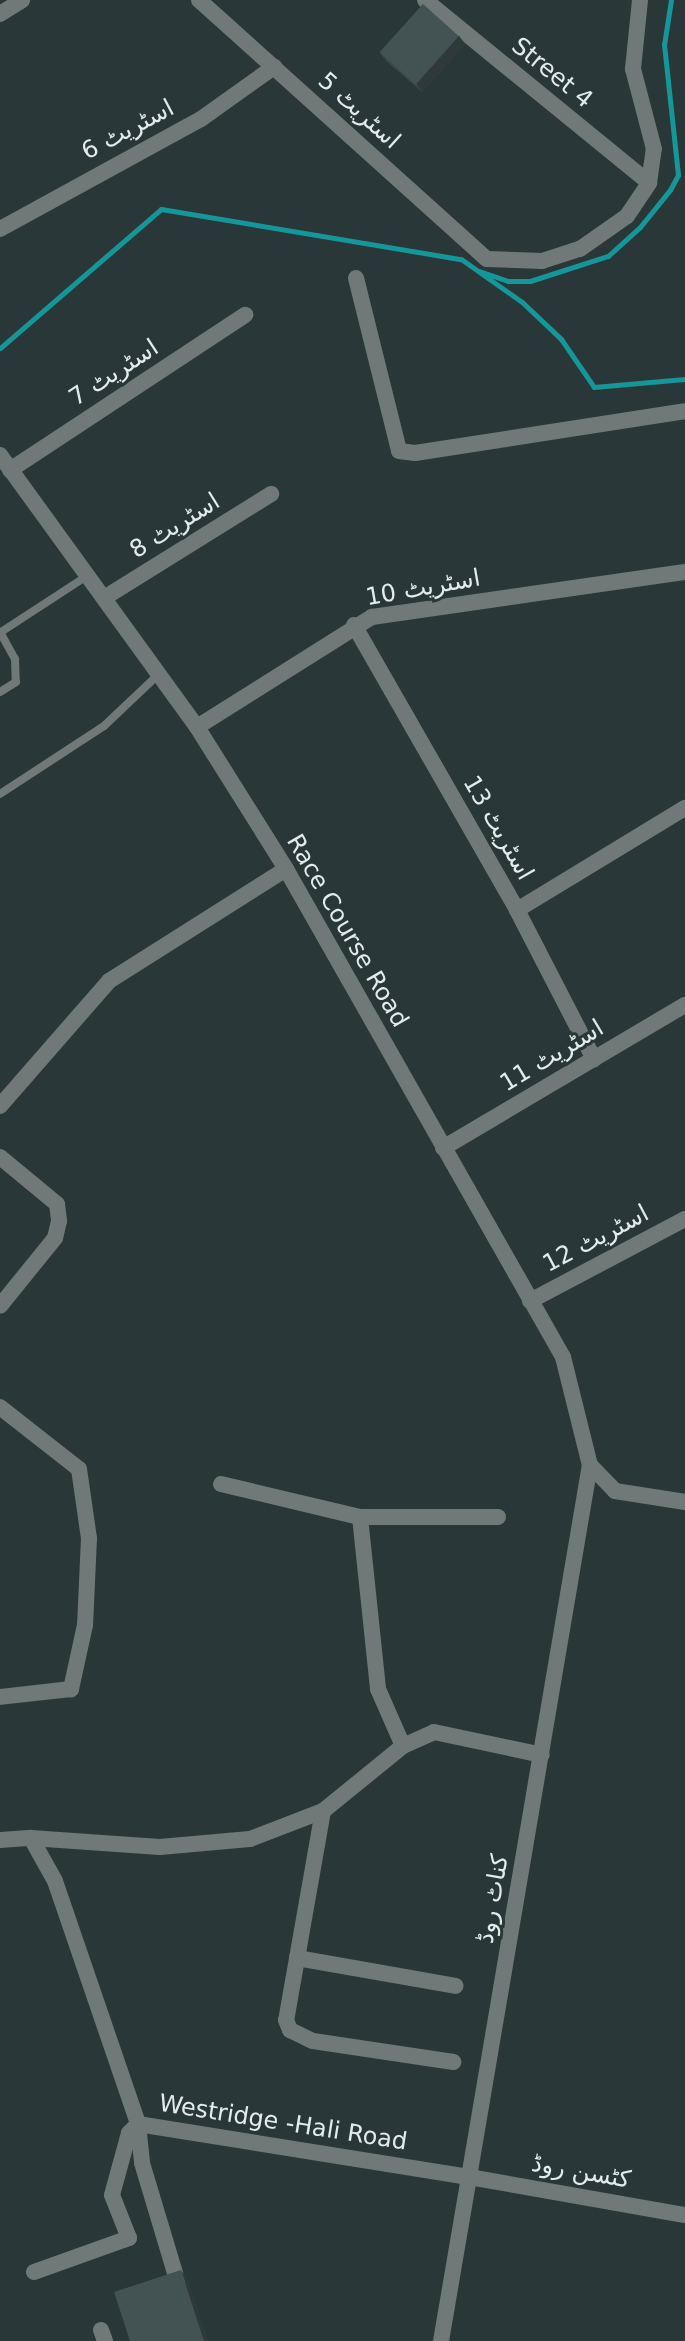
<!DOCTYPE html>
<html>
<head>
<meta charset="utf-8">
<style>
	body { margin:0 }
	#map { position:relative; width:685px; height:2341px; overflow:hidden; background:#293738; font-family:"DejaVu Sans","Noto Sans Arabic",sans-serif }
	div>[style] { position:absolute }
	.stream>* { height:5px; margin:-2.5px; padding:0 2.5px; transform-origin:2.5px; border-radius:2.5px; background:#15979a }
	.service>* { height:8px; margin:-4px; padding:0 4px; transform-origin:4px; border-radius:4px; background:#717878 }
	.minor>* { height:16px; margin:-8px; padding:0 8px; transform-origin:8px; border-radius:8px; background:#717878 }
	.tertiary>* { height:16px; margin:-8px; padding:0 8px; transform-origin:8px; border-radius:8px; background:#717878 }
	.wall>* { inset:0; background:#3a4747 }
	.shaded-wall>* { inset:0; background:#2f3939 }
	.building>* { inset:0; background:#435252; transform-origin:0 0 }
	span { translate:-50% -50%; white-space:nowrap; text-align:center; line-height:1.15; -webkit-text-stroke:6px #293738; paint-order:stroke }
	.street-label { font-size:24px; color:#e3ecec }
</style>
</head>
<body>
<div id="map">
	<div class="stream">
		<i style="left:479px;top:271px;width:31px;rotate:19deg"></i>
		<i style="left:508px;top:281px;width:22px"></i>
		<i style="left:530px;top:281px;width:82px;rotate:-17.8deg"></i>
		<i style="left:608px;top:256px;width:43px;rotate:-42.2deg"></i>
		<i style="left:640px;top:227px;width:48px;rotate:-51deg"></i>
		<i style="left:670px;top:190px;width:17px;rotate:-62deg"></i>
		<i style="left:678px;top:175px;width:131px;rotate:-96.1deg"></i>
		<i style="left:664px;top:45px;width:46px;rotate:-81.2deg"></i>
		<i style="left:0;top:348px;width:213px;rotate:-40.8deg"></i>
		<i style="left:161px;top:209px;width:304px;rotate:9.5deg"></i>
		<i style="left:461px;top:259px;width:75px;rotate:35.2deg"></i>
		<i style="left:522px;top:302px;width:54px;rotate:43.5deg"></i>
		<i style="left:561px;top:339px;width:58px;rotate:55.5deg"></i>
		<i style="left:594px;top:387px;width:91px;rotate:-5deg"></i>
	</div>
	<div class="service">
		<i style="left:0;top:632px;width:31px;rotate:61deg"></i>
		<i style="left:15px;top:659px;width:23px;rotate:88deg"></i>
		<i style="left:16px;top:682px;width:19px;rotate:148deg"></i>
		<i style="left:1px;top:632px;width:103px;rotate:-33.1deg"></i>
		<i style="left:0;top:794px;width:124px;rotate:-33.2deg"></i>
		<i style="left:104px;top:726px;width:74px;rotate:-43.4deg"></i>
	</div>
	<div class="minor">
		<i style="left:199px;top:0;width:387px;rotate:42deg"></i>
		<i style="left:487px;top:259px;width:55px;rotate:2.1deg"></i>
		<i style="left:542px;top:261px;width:40px;rotate:-18deg"></i>
		<i style="left:580px;top:249px;width:57px;rotate:-35.1deg"></i>
		<i style="left:627px;top:216px;width:40px;rotate:-56deg"></i>
		<i style="left:649px;top:183px;width:34px;rotate:-82deg"></i>
		<i style="left:654px;top:149px;width:83px;rotate:-104.7deg"></i>
		<i style="left:633px;top:69px;width:69px;rotate:-84.2deg"></i>
		<i style="left:425px;top:0;width:289px;rotate:39.2deg"></i>
		<i style="left:0;top:229px;width:229px;rotate:-28.7deg"></i>
		<i style="left:201px;top:119px;width:90px;rotate:-35.5deg"></i>
		<i style="left:356px;top:278px;width:178px;rotate:76deg"></i>
		<i style="left:399px;top:451px;width:16px;rotate:7deg"></i>
		<i style="left:415px;top:453px;width:273px;rotate:-8.8deg"></i>
		<i style="left:10px;top:470px;width:282px;rotate:-33.4deg"></i>
		<i style="left:104px;top:598px;width:197px;rotate:-31.9deg"></i>
		<i style="left:354px;top:625px;width:328px;rotate:60.2deg"></i>
		<i style="left:517px;top:910px;width:168px;rotate:62.7deg"></i>
		<i style="left:197px;top:727px;width:207px;rotate:-32.2deg"></i>
		<i style="left:372px;top:617px;width:316px;rotate:-8.2deg"></i>
		<i style="left:517px;top:910px;width:197px;rotate:-31.3deg"></i>
		<i style="left:0;top:1106px;width:166px;rotate:-48.9deg"></i>
		<i style="left:109px;top:981px;width:209px;rotate:-32.3deg"></i>
		<i style="left:443px;top:1148px;width:281px;rotate:-30.6deg"></i>
		<i style="left:0;top:1157px;width:74px;rotate:39.5deg"></i>
		<i style="left:57px;top:1204px;width:17px;rotate:83deg"></i>
		<i style="left:59px;top:1221px;width:17px;rotate:103deg"></i>
		<i style="left:55px;top:1238px;width:87px;rotate:129deg"></i>
		<i style="left:530px;top:1301px;width:175px;rotate:-27.9deg"></i>
		<i style="left:0;top:1407px;width:100px;rotate:38.1deg"></i>
		<i style="left:79px;top:1469px;width:70px;rotate:81.8deg"></i>
		<i style="left:89px;top:1538px;width:87px;rotate:92.6deg"></i>
		<i style="left:85px;top:1625px;width:66px;rotate:102.3deg"></i>
		<i style="left:71px;top:1689px;width:71px;rotate:173.6deg"></i>
		<i style="left:221px;top:1484px;width:143px;rotate:13.4deg"></i>
		<i style="left:360px;top:1517px;width:138px"></i>
		<i style="left:360px;top:1517px;width:173px;rotate:84deg"></i>
		<i style="left:378px;top:1689px;width:62px;rotate:66.3deg"></i>
		<i style="left:323px;top:1811px;width:212px;rotate:100deg"></i>
		<i style="left:286px;top:2020px;width:11px;rotate:68deg"></i>
		<i style="left:290px;top:2030px;width:25px;rotate:26deg"></i>
		<i style="left:313px;top:2041px;width:142px;rotate:8.5deg"></i>
		<i style="left:31px;top:1838px;width:129px;rotate:4deg"></i>
		<i style="left:160px;top:1847px;width:90px;rotate:-5.1deg"></i>
		<i style="left:250px;top:1839px;width:78px;rotate:-21deg"></i>
		<i style="left:323px;top:1811px;width:103px;rotate:-39.1deg"></i>
		<i style="left:403px;top:1746px;width:34px;rotate:-24deg"></i>
		<i style="left:434px;top:1732px;width:110px;rotate:12deg"></i>
		<i style="left:0;top:1840px;width:31px;rotate:-4deg"></i>
		<i style="left:31px;top:1838px;width:49px;rotate:60.8deg"></i>
		<i style="left:55px;top:1881px;width:257px;rotate:71.1deg"></i>
		<i style="left:138px;top:2124px;width:335px;rotate:9.1deg"></i>
		<i style="left:469px;top:2177px;width:722px;rotate:-80.36deg"></i>
		<i style="left:297px;top:1958px;width:161px;rotate:10deg"></i>
		<i style="left:138px;top:2124px;width:39px;rotate:84deg"></i>
		<i style="left:142px;top:2163px;width:122px;rotate:73.3deg"></i>
		<i style="left:34px;top:2272px;width:101px;rotate:-19.7deg"></i>
		<i style="left:129px;top:2238px;width:46px;rotate:-111.6deg"></i>
		<i style="left:112px;top:2195px;width:64px;rotate:-74.7deg"></i>
		<i style="left:129px;top:2133px;width:13px;rotate:-45deg"></i>
		<i style="left:101px;top:2330px;width:12px;rotate:70deg"></i>
	</div>
	<div class="tertiary">
		<i style="left:0;top:14px;width:26px;rotate:-32deg"></i>
		<i style="left:0;top:455px;width:336px;rotate:54.1deg"></i>
		<i style="left:197px;top:727px;width:168px;rotate:57.9deg"></i>
		<i style="left:286px;top:869px;width:561px;rotate:60.42deg"></i>
		<i style="left:563px;top:1357px;width:111px;rotate:76deg"></i>
		<i style="left:590px;top:1465px;width:36px;rotate:46deg"></i>
		<i style="left:615px;top:1491px;width:71px;rotate:8.9deg"></i>
		<i style="left:441px;top:2341px;width:166px;rotate:-80.3deg"></i>
		<i style="left:469px;top:2177px;width:219px;rotate:10deg"></i>
	</div>
	<div class="wall">
		<i style="clip-path:polygon(459px 36px,465px 44px,422px 92px,386px 61px,380px 53px)"></i>
	</div>
	<div class="shaded-wall">
		<i style="clip-path:polygon(459px 36px,465px 44px,422px 92px,417px 84px)"></i>
		<i style="clip-path:polygon(181px 2270px,189px 2282px,209px 2341px,204px 2341px)"></i>
	</div>
	<div class="building">
		<i style="left:423px;top:4px;width:48px;height:65px;rotate:42deg"></i>
		<i style="clip-path:polygon(181px 2270px,204px 2341px,130px 2341px,114px 2292px)"></i>
	</div>
	<div class="street-label">
		<span style="left:552px;top:73px;rotate:39deg">Street 4</span>
		<span style="left:359px;top:111px;rotate:42deg">اسٹریٹ 5</span>
		<span style="left:128px;top:130px;rotate:-28deg">اسٹریٹ 6</span>
		<span style="left:114px;top:373px;rotate:-33deg">اسٹریٹ 7</span>
		<span style="left:175px;top:526px;rotate:-32deg">اسٹریٹ 8</span>
		<span style="left:423px;top:588px;rotate:-10deg">اسٹریٹ 10</span>
		<span style="left:498px;top:828px;rotate:60deg">اسٹریٹ 13</span>
		<span style="left:347px;top:931px;rotate:60deg">Race Course Road</span>
		<span style="left:552px;top:1056px;rotate:-31deg">اسٹریٹ 11</span>
		<span style="left:596px;top:1239px;rotate:-28deg">اسٹریٹ 12</span>
		<span style="left:493px;top:1899px;rotate:-80deg">کناٹ روڈ</span>
		<span style="left:283px;top:2123px;rotate:9deg">Westridge -Hali Road</span>
		<span style="left:581px;top:2172px;rotate:10deg">کٹسن روڈ</span>
	</div>
</div>
</body>
</html>
